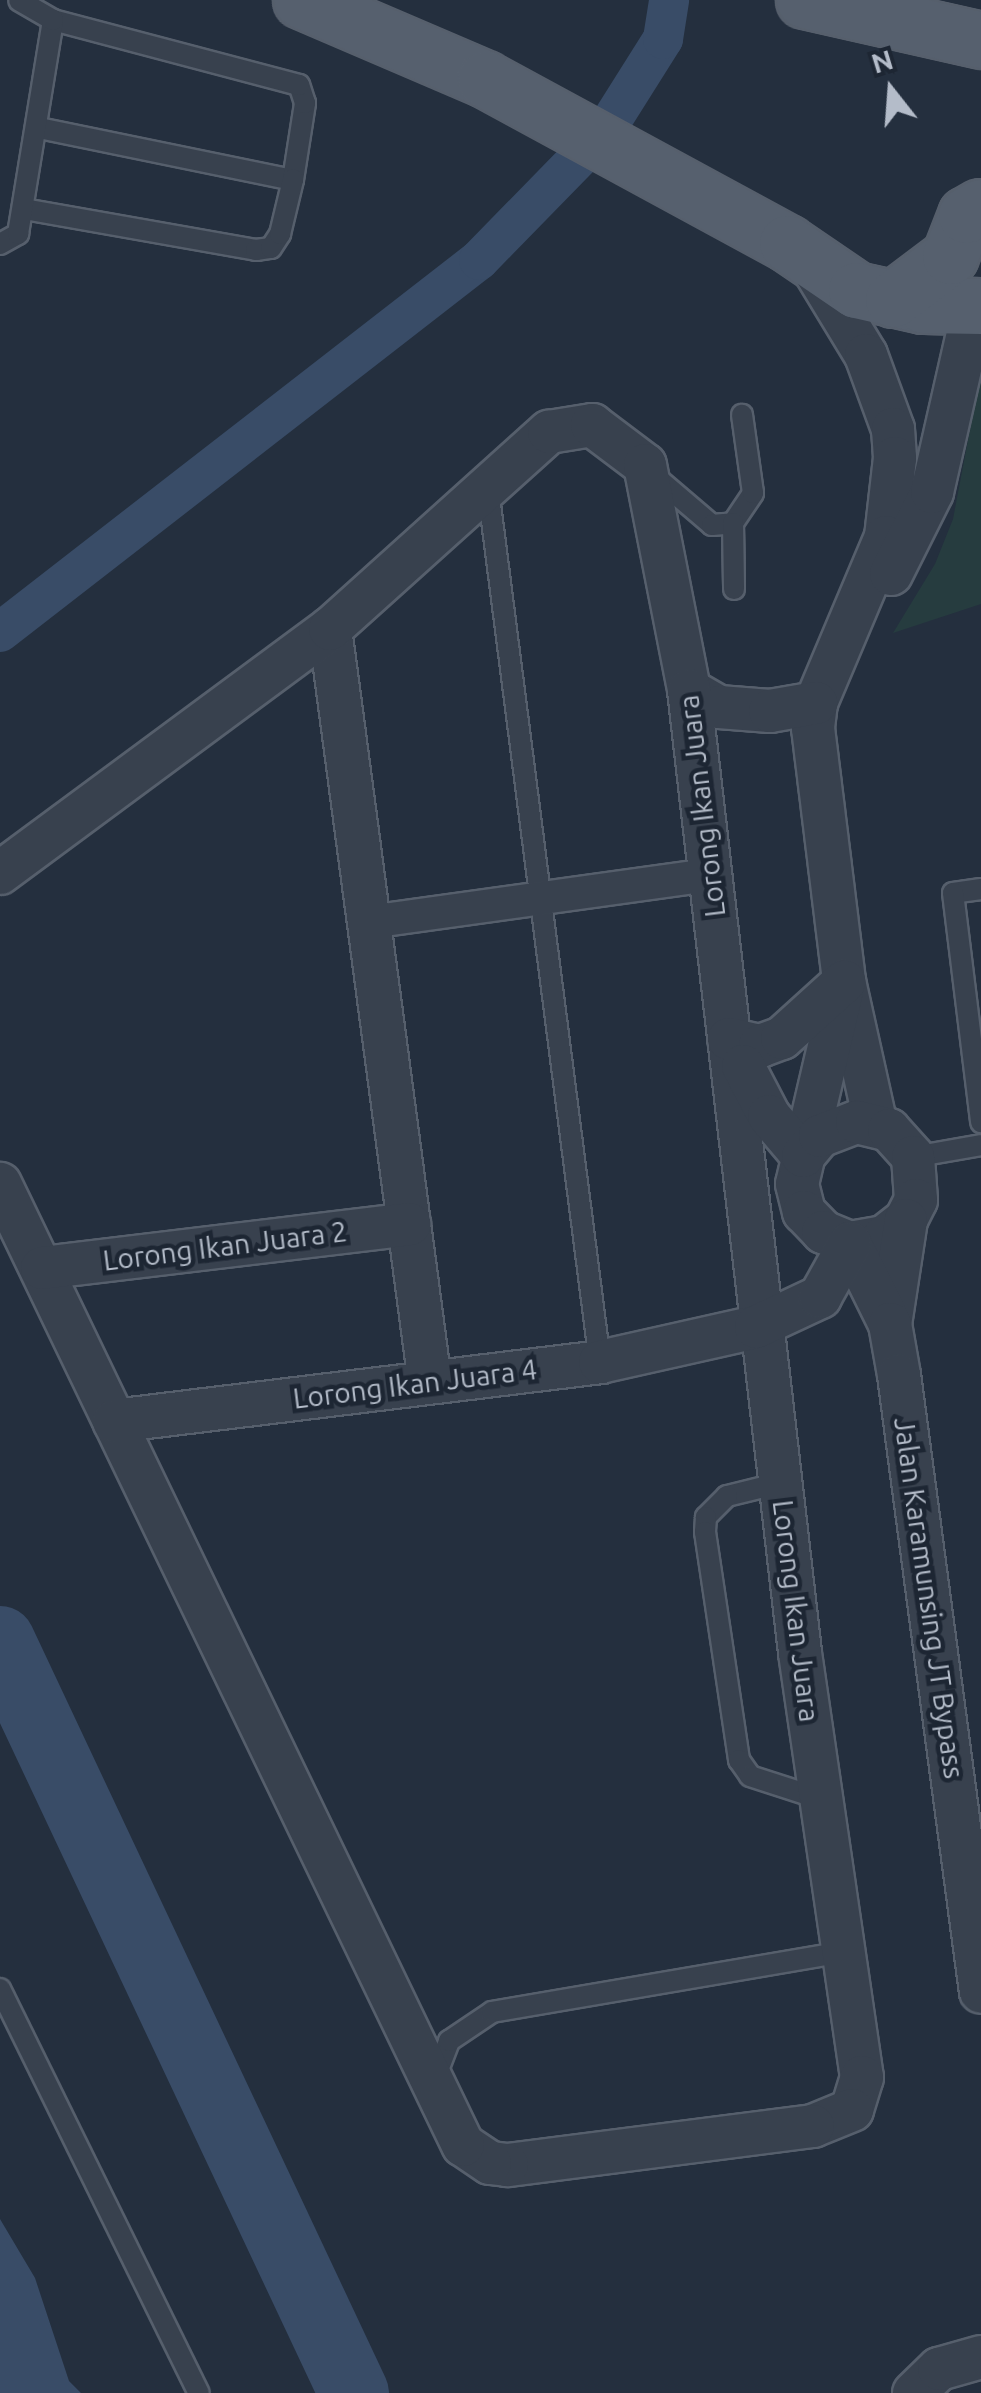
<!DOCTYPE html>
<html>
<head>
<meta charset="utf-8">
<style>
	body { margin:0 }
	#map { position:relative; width:981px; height:2393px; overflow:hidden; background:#242f3e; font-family:Ubuntu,sans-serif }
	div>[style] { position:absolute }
	.green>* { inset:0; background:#263c3f }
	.water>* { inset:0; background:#394c67 }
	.canal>* { height:40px; margin:-20px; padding:0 20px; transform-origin:20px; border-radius:20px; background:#394c67 }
	.river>* { height:70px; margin:-35px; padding:0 35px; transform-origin:35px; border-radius:35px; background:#394c67 }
	.roads { filter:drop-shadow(2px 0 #565f6c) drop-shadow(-2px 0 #565f6c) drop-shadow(0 2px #565f6c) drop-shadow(0 -2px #565f6c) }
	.service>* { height:20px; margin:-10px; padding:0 10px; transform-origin:10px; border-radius:10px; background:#38414e }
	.pedestrian>* { height:32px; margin:-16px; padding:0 16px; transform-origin:16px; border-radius:16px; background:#38414e }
	.minor>* { height:42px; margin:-21px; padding:0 21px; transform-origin:21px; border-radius:21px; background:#38414e }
	.primary>* { height:55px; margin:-27.5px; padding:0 27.5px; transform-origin:27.5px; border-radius:27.5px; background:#56606e }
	span { translate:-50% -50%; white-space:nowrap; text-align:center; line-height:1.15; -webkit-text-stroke:9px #1d2633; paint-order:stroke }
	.street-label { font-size:28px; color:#b4bcc9 }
	.north { position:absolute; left:841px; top:40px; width:100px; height:100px; -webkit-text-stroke:8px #1d2633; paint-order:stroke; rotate:343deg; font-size:28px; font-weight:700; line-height:40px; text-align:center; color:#b4bcc9 }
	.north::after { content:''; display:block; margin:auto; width:35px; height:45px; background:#b4bcc9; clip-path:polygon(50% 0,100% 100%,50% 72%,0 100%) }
</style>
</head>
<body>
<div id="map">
	<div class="green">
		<i style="clip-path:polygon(981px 372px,981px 604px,893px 633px,935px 564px,953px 519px)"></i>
	</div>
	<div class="water">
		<i style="clip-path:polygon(0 2219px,35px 2278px,69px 2381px,81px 2393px,0 2393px)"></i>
	</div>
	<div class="canal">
		<i style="left:0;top:632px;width:606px;rotate:-37.83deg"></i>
		<i style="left:479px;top:260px;width:180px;rotate:-45.7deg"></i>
		<i style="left:605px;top:131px;width:109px;rotate:-57.8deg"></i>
		<i style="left:663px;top:39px;width:39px;rotate:-81deg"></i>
	</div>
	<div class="river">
		<i style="left:0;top:1641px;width:831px;rotate:64.79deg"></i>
	</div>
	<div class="roads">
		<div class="service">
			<i style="left:39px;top:128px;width:259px;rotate:11.6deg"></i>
			<i style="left:293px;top:180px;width:78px;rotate:-81.1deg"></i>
			<i style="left:305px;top:103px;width:19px;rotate:-108deg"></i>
			<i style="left:299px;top:85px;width:254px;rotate:-165.2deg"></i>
			<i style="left:24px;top:209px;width:236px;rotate:10deg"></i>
			<i style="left:256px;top:250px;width:15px;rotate:-8deg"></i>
			<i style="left:271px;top:248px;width:17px;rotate:-57deg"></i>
			<i style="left:280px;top:234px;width:56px;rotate:-76.5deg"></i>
			<i style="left:0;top:244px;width:21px;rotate:-29deg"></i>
			<i style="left:18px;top:234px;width:217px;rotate:-80.7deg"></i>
			<i style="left:53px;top:20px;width:39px;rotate:-150deg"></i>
			<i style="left:657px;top:478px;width:72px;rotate:40.5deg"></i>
			<i style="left:712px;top:525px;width:21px;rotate:-5deg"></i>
			<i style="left:733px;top:523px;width:36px;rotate:-56deg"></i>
			<i style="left:753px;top:493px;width:79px;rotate:-98deg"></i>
			<i style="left:488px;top:489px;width:880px;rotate:82.69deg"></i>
			<i style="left:733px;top:523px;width:66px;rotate:89.1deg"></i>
			<i style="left:981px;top:889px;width:28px;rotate:172deg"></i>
			<i style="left:953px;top:893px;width:231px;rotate:83deg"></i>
			<i style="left:913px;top:1157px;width:69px;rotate:-10deg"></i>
			<i style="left:780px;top:1483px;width:55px;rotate:166.2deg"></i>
			<i style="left:727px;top:1496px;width:30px;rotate:135deg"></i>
			<i style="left:706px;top:1517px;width:15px;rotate:94deg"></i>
			<i style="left:705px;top:1532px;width:231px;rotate:81.5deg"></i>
			<i style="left:739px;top:1760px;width:19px;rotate:55deg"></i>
			<i style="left:750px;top:1776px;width:75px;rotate:17.9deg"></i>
			<i style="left:0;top:1989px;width:450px;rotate:63.8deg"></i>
			<i style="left:435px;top:2078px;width:40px;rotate:-69deg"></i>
			<i style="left:449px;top:2041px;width:52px;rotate:-34deg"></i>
			<i style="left:492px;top:2012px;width:356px;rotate:-9.7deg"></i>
		</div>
		<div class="pedestrian">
			<i style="left:370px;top:922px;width:343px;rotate:-7.9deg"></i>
		</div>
		<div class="minor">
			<i style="left:812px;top:266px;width:104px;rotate:58.8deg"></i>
			<i style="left:866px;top:355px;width:79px;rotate:70deg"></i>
			<i style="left:893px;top:429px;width:29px;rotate:86deg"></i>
			<i style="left:895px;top:458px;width:80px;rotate:96.5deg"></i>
			<i style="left:886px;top:537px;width:180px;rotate:112.9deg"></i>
			<i style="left:816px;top:703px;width:25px;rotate:97deg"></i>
			<i style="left:813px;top:728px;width:255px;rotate:83deg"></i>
			<i style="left:844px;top:981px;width:148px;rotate:77.5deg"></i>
			<i style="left:891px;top:574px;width:92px;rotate:-63.4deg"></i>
			<i style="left:932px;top:492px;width:190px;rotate:-77.2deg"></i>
			<i style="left:330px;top:629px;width:760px;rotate:82.44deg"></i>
			<i style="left:689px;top:690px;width:34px;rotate:30deg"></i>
			<i style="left:719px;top:707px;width:51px;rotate:4.5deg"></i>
			<i style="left:770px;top:711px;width:47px;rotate:-9.9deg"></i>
			<i style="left:0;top:873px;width:410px;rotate:-36.5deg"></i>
			<i style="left:330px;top:629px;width:295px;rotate:-42deg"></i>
			<i style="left:549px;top:432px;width:44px;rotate:-9.2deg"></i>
			<i style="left:592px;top:425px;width:66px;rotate:37deg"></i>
			<i style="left:645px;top:465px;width:229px;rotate:78.9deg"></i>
			<i style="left:689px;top:690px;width:969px;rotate:83.42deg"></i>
			<i style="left:800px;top:1653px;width:429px;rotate:81.7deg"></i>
			<i style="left:862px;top:2077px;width:34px;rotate:107deg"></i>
			<i style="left:852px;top:2110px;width:42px;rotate:157.7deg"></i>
			<i style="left:813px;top:2126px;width:308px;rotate:172.7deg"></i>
			<i style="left:507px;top:2165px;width:17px;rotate:-173deg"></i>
			<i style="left:490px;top:2163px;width:32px;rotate:-146deg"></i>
			<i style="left:463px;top:2145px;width:1067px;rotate:-115.72deg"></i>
			<i style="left:842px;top:991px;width:198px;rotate:103.1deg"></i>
			<i style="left:797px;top:1184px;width:29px;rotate:76deg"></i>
			<i style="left:804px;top:1212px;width:28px;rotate:46deg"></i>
			<i style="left:823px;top:1232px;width:29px;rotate:22deg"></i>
			<i style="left:850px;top:1243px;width:35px;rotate:-10deg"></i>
			<i style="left:884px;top:1237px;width:28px;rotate:-38deg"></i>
			<i style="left:729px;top:1039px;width:32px;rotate:13deg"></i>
			<i style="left:760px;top:1046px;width:23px;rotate:-20deg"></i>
			<i style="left:782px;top:1038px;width:84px;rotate:-42.1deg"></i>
			<i style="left:743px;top:1066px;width:56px;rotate:62.5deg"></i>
			<i style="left:769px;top:1116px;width:52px;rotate:49.6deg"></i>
			<i style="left:803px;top:1156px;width:26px;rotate:-50deg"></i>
			<i style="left:820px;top:1136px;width:40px;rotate:-21deg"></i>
			<i style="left:857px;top:1122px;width:33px;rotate:14deg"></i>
			<i style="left:889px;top:1130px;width:36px;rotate:48deg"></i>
			<i style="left:913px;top:1157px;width:43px;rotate:86deg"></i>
			<i style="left:916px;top:1200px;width:22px;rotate:117deg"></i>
			<i style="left:906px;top:1220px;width:105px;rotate:98.7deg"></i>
			<i style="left:850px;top:1243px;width:90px;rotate:63.7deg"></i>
			<i style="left:890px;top:1324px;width:52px;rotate:80deg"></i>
			<i style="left:899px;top:1375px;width:622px;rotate:82.43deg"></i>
			<i style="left:42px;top:1268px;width:370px;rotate:-6.8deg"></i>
			<i style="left:114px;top:1421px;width:490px;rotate:-6.9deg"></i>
			<i style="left:600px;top:1362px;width:160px;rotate:-12.6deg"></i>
			<i style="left:756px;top:1327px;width:71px;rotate:-25.1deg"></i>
			<i style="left:820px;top:1297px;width:62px;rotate:-60.9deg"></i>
			<i style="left:914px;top:2393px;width:35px;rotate:-44deg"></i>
			<i style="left:939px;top:2369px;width:44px;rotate:-15.9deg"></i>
		</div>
		<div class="primary">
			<i style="left:301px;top:0;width:200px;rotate:23.2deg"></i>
			<i style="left:485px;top:79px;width:344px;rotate:28.5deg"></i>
			<i style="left:787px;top:243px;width:83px;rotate:34.3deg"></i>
			<i style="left:856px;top:290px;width:69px;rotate:12.6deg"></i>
			<i style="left:923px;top:305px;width:58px;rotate:1deg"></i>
			<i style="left:804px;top:0;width:181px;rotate:12.7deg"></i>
			<i style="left:893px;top:299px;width:71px;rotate:-37deg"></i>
			<i style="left:950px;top:256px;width:44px;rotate:-68.7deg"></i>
			<i style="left:966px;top:215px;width:16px;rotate:-30deg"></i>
		</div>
	</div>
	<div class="street-label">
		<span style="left:702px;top:806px;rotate:-97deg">Lorong Ikan Juara</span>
		<span style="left:225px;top:1246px;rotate:-7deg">Lorong Ikan Juara 2</span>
		<span style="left:415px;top:1384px;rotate:-7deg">Lorong Ikan Juara 4</span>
		<span style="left:929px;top:1598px;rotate:82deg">Jalan Karamunsing JT Bypass</span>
		<span style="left:796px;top:1611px;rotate:83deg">Lorong Ikan Juara</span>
	</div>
	<div class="north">N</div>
</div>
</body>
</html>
